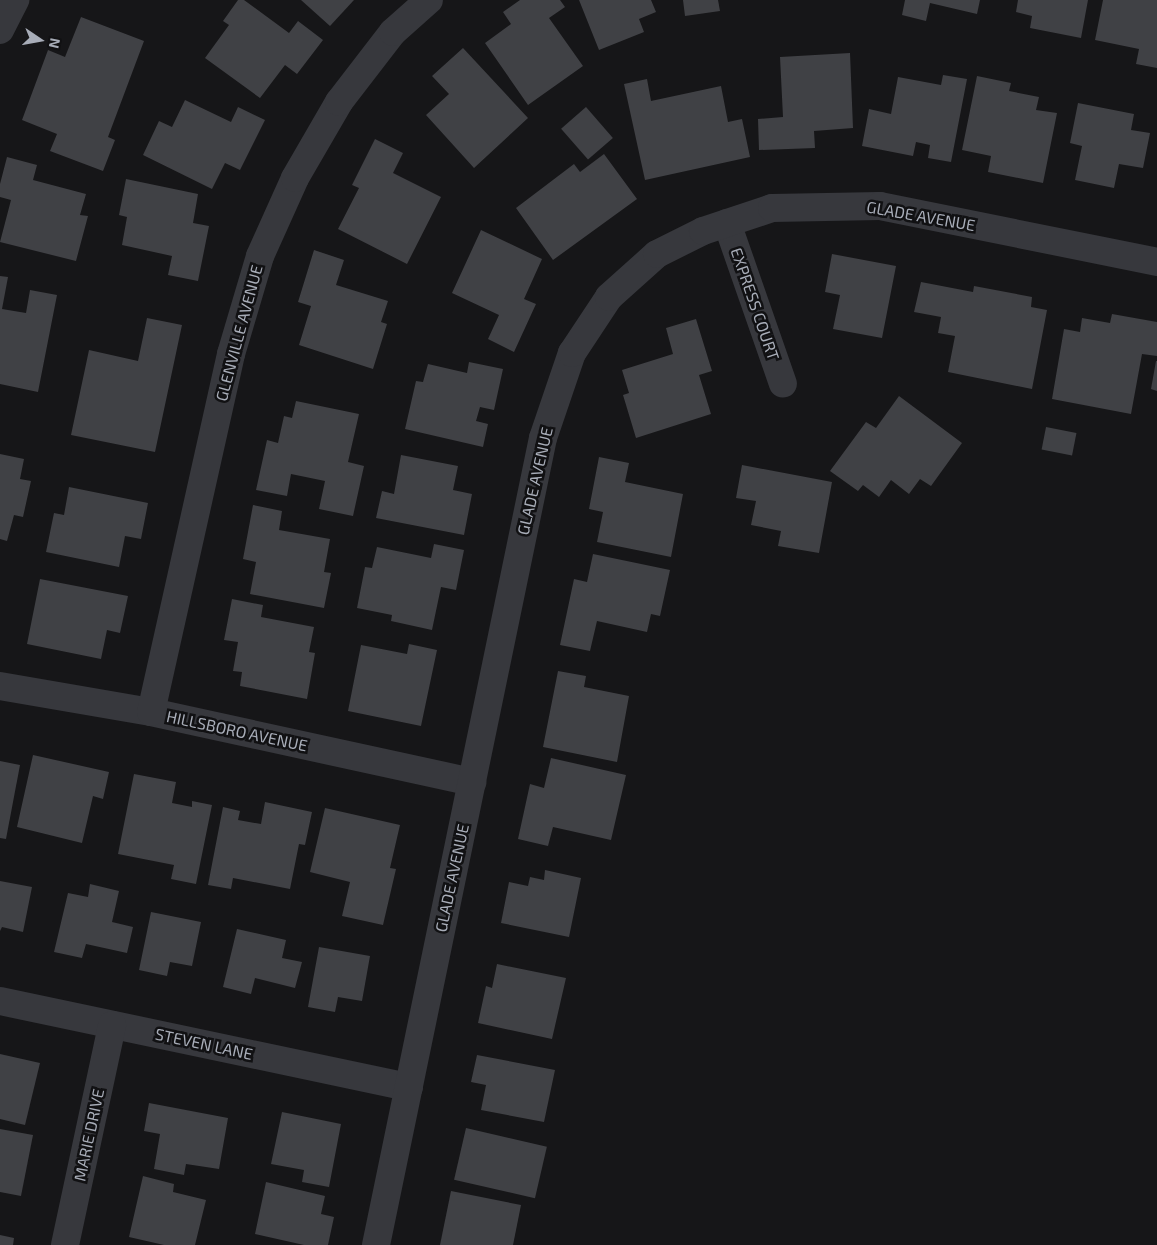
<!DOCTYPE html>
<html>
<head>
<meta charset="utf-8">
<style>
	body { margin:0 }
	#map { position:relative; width:1157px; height:1245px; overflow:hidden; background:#161618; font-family:"Exo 2",sans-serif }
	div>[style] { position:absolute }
	.building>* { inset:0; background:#404145; transform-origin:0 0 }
	.minor>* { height:28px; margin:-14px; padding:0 14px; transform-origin:14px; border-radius:14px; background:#37383d }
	span { translate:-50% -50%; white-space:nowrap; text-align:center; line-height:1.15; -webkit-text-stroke:5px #111113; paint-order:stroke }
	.street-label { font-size:16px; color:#a8adb8 }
	.north { position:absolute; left:15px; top:15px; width:50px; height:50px; -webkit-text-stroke:4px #111113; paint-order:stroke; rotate:102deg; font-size:14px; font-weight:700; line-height:20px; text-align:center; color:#a8adb8 }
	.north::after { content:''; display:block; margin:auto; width:18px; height:22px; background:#a8adb8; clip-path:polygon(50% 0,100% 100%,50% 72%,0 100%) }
</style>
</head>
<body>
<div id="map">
	<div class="building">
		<i style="clip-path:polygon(238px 0,244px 0,289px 33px,298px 21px,323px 40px,297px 74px,285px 65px,260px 98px,205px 58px,229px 25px,223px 21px)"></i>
		<i style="clip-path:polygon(301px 0,354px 0,330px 26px)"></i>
		<i style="clip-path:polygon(520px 0,560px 0,565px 7px,549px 18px,583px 66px,528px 105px,485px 43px,511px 24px,503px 12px)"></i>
		<i style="clip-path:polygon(579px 0,651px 0,656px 12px,639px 19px,644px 32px,599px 50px)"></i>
		<i style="clip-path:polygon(683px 0,718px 0,720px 11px,685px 16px)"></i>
		<i style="clip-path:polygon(905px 0,980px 0,977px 14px,930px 3px,926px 21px,902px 15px)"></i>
		<i style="clip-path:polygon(1018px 0,1088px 0,1081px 38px,1030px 28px,1032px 16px,1016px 12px)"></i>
		<i style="clip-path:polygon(1103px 0,1157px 0,1157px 68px,1136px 64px,1139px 49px,1095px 40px)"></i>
		<i style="clip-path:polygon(81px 17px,144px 41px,108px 137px,115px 140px,103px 171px,50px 151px,57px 134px,22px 120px,48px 50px,65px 57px)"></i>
		<i style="clip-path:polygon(463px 48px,528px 118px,474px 168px,426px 115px,449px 94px,432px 76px)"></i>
		<i style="clip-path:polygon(850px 53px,853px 128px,814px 131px,815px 148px,759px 150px,758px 119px,783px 117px,780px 57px)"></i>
		<i style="clip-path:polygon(943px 75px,967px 79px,951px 162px,928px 158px,930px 145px,916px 142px,913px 156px,862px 146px,869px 109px,891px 114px,898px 77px,941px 85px)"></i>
		<i style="clip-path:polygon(977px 76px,1011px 83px,1009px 91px,1039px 97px,1036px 110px,1057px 113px,1043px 183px,988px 172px,991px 156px,962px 150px)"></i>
		<i style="clip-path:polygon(647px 79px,651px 101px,721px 86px,728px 122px,742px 119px,750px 157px,645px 180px,624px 84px)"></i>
		<i style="clip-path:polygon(185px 100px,231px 122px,238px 107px,265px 120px,240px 170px,225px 163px,212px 189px,143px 155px,159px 121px,172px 127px)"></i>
		<i style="clip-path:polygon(1078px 103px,1134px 114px,1131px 130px,1150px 133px,1143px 168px,1119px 164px,1114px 188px,1075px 180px,1082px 146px,1070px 143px)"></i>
		<i style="left:586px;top:107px;width:41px;height:33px;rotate:49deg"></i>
		<i style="clip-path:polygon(375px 139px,403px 153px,393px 173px,441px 197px,407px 264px,338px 229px,359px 188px,352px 185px)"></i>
		<i style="clip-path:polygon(604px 154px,637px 199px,553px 260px,516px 208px,574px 164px,580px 172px)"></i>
		<i style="clip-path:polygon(7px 157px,37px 165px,33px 180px,86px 194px,80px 215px,88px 216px,76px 261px,0 242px,11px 200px,0 197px,0 184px)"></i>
		<i style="clip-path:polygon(126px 179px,198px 194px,193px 223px,209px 226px,198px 281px,168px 275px,172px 256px,122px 245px,127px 217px,119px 215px)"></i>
		<i style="clip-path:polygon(481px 230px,542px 259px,524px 299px,536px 304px,514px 352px,488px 339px,499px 315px,452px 293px)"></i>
		<i style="clip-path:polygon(314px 250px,344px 260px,336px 285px,388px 301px,381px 322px,387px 324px,373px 369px,299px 345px,311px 306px,298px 302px)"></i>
		<i style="clip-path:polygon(832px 254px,896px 266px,882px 338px,833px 329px,840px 295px,825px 292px)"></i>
		<i style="clip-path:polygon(0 276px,8px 277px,2px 309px,26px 313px,30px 290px,57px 295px,38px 392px,0 384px)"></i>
		<i style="clip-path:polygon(921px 282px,973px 292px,974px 286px,1032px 297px,1031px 307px,1047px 310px,1032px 389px,948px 372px,955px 336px,938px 333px,941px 317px,914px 312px)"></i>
		<i style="clip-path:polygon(1112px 314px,1157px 322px,1157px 356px,1142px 354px,1131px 414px,1052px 399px,1064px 329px,1080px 332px,1082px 318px,1110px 323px)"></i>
		<i style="clip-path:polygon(147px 318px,182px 325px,155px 452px,71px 435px,89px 350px,138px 361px)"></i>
		<i style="clip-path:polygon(696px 319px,712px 371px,699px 375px,711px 414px,636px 438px,623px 395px,629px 393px,622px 370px,673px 354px,666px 328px)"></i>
		<i style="clip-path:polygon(1156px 361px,1157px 361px,1157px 391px,1151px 389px)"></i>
		<i style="clip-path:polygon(469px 362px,503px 369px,494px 410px,480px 407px,476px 421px,488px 424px,483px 447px,405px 429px,416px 381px,423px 382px,428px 364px,467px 373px)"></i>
		<i style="clip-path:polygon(899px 396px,962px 443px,931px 486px,920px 479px,909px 494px,891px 480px,879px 497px,863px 485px,858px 491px,830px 471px,866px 422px,876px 428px)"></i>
		<i style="clip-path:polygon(296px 401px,359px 414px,348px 462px,364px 466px,353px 516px,319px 509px,325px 481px,291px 474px,287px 496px,256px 490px,267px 440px,278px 443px,284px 416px,292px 418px)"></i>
		<i style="left:1046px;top:427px;width:31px;height:23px;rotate:11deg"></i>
		<i style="clip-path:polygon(0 454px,24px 459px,20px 479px,31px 481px,23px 517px,14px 515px,7px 541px,0 539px)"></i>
		<i style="clip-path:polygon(401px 455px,458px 466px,453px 490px,472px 494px,464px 535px,376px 518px,382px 491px,394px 494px)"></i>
		<i style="clip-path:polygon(599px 457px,629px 463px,625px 482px,683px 494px,671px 557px,597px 542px,603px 512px,589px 509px)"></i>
		<i style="clip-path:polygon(742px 465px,832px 482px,819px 553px,778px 546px,781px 531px,751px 525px,756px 501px,736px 498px)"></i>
		<i style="clip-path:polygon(69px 487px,148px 503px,141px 539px,125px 536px,119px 567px,46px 552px,54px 513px,64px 515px)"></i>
		<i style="clip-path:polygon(253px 505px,282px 511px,279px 530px,330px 539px,324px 572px,331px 573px,324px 608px,250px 594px,256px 562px,243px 559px)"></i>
		<i style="clip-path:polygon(434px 544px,464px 550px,456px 590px,441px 587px,432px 630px,391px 621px,392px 615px,357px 608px,365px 567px,372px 568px,377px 547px,431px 558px)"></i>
		<i style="clip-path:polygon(593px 554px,670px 570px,660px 616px,651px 614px,647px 632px,597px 621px,590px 651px,560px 645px,574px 579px,587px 582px)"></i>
		<i style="clip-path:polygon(40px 579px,128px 596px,120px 633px,107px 630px,101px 659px,27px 644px)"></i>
		<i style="clip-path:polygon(232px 599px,263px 605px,261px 617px,314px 627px,309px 652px,315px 653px,307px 699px,240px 686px,242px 672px,233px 671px,238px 642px,224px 640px)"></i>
		<i style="clip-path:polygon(409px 644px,437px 650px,421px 726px,348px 711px,361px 645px,407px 654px)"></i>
		<i style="clip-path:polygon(558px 671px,586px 676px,584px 687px,629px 696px,617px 762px,543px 747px)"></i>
		<i style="clip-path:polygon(33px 755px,109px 772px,103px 799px,93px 796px,82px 843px,17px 827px)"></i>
		<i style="clip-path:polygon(551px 758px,626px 775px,611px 840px,553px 827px,548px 846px,518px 839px,530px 784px,544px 788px)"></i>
		<i style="clip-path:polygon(0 761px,20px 765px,6px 839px,0 838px)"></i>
		<i style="clip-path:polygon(134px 774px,176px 782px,172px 803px,192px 807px,192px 801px,212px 805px,196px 884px,171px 879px,174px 865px,118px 854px)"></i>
		<i style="clip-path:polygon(265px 802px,312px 812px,305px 845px,299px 844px,290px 889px,233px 878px,231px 889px,208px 885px,223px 807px,240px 811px,238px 820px,261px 824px)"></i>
		<i style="clip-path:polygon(325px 808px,400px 825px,390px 868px,396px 869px,383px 925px,342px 916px,350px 882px,310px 872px)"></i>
		<i style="clip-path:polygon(545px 870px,581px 878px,569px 937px,501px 923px,509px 882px,528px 886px,530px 877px,544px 880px)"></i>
		<i style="clip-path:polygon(0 881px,32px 887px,23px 932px,2px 927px,0 931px)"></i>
		<i style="clip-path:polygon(90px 884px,119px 891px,112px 922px,133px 927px,127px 953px,86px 944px,82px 958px,54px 952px,68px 893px,88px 897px)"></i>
		<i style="clip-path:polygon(151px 912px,201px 922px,192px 966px,170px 962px,167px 976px,139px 970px)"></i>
		<i style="clip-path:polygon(237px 929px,286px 940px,282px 958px,302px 962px,295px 988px,255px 978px,251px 994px,223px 987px)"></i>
		<i style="clip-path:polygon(319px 947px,370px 956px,362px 1001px,338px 997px,335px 1012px,308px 1007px)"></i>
		<i style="clip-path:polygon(497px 964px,566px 978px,552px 1039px,478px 1023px,486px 986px,492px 988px)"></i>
		<i style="clip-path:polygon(0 1054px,40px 1063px,25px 1125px,0 1119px)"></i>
		<i style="clip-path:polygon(477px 1055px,555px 1070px,544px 1122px,481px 1110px,486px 1085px,471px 1082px)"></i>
		<i style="clip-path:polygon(149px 1103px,228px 1118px,219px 1169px,186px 1164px,184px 1175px,154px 1169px,160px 1134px,144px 1131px)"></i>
		<i style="clip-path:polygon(282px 1112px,341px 1124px,329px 1187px,302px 1182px,304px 1170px,271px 1164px)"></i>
		<i style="left:466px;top:1128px;width:83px;height:53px;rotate:13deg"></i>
		<i style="clip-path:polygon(0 1129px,33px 1135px,21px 1196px,0 1192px)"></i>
		<i style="clip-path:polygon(143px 1176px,174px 1184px,173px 1192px,206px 1200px,195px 1245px,164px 1245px,129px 1237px)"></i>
		<i style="clip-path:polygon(266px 1182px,325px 1196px,321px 1214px,334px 1217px,328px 1245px,304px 1245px,255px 1234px)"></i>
		<i style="clip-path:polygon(451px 1191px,521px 1205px,513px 1245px,440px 1245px)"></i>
		<i style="clip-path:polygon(0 1235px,14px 1238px,13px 1245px,0 1245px)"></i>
	</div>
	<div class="minor">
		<i style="left:0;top:30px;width:34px;rotate:-63deg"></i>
		<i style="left:727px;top:223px;width:170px;rotate:70.8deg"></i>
		<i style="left:0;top:686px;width:153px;rotate:9.8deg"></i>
		<i style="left:151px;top:712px;width:329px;rotate:12.3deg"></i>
		<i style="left:151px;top:712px;width:367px;rotate:-77.4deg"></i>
		<i style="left:231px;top:354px;width:102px;rotate:-73.5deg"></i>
		<i style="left:260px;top:256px;width:85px;rotate:-65.8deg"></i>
		<i style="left:295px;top:178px;width:88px;rotate:-59.9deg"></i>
		<i style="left:339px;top:102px;width:88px;rotate:-52.4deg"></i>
		<i style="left:393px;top:32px;width:48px;rotate:-41.6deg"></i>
		<i style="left:0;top:1001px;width:418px;rotate:11.9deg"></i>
		<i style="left:65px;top:1245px;width:225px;rotate:-77.9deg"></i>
		<i style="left:376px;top:1245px;width:824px;rotate:-78.31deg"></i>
		<i style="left:543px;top:438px;width:90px;rotate:-71.2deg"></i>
		<i style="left:572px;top:353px;width:67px;rotate:-56.5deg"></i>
		<i style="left:609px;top:297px;width:64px;rotate:-41.9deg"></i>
		<i style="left:657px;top:254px;width:51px;rotate:-26.6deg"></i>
		<i style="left:703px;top:231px;width:73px;rotate:-18.4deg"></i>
		<i style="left:772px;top:208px;width:108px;rotate:-1.1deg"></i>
		<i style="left:880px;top:206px;width:283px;rotate:11.4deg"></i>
	</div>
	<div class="street-label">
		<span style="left:921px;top:216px;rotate:10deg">GLADE AVENUE</span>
		<span style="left:755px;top:304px;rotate:71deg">EXPRESS COURT</span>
		<span style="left:239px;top:333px;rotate:-75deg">GLENVILLE AVENUE</span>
		<span style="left:535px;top:481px;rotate:-77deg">GLADE AVENUE</span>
		<span style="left:237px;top:731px;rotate:12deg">HILLSBORO AVENUE</span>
		<span style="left:452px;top:878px;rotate:-78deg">GLADE AVENUE</span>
		<span style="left:204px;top:1044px;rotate:12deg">STEVEN LANE</span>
		<span style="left:89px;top:1135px;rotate:-78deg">MARIE DRIVE</span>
	</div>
	<div class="north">N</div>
</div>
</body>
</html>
